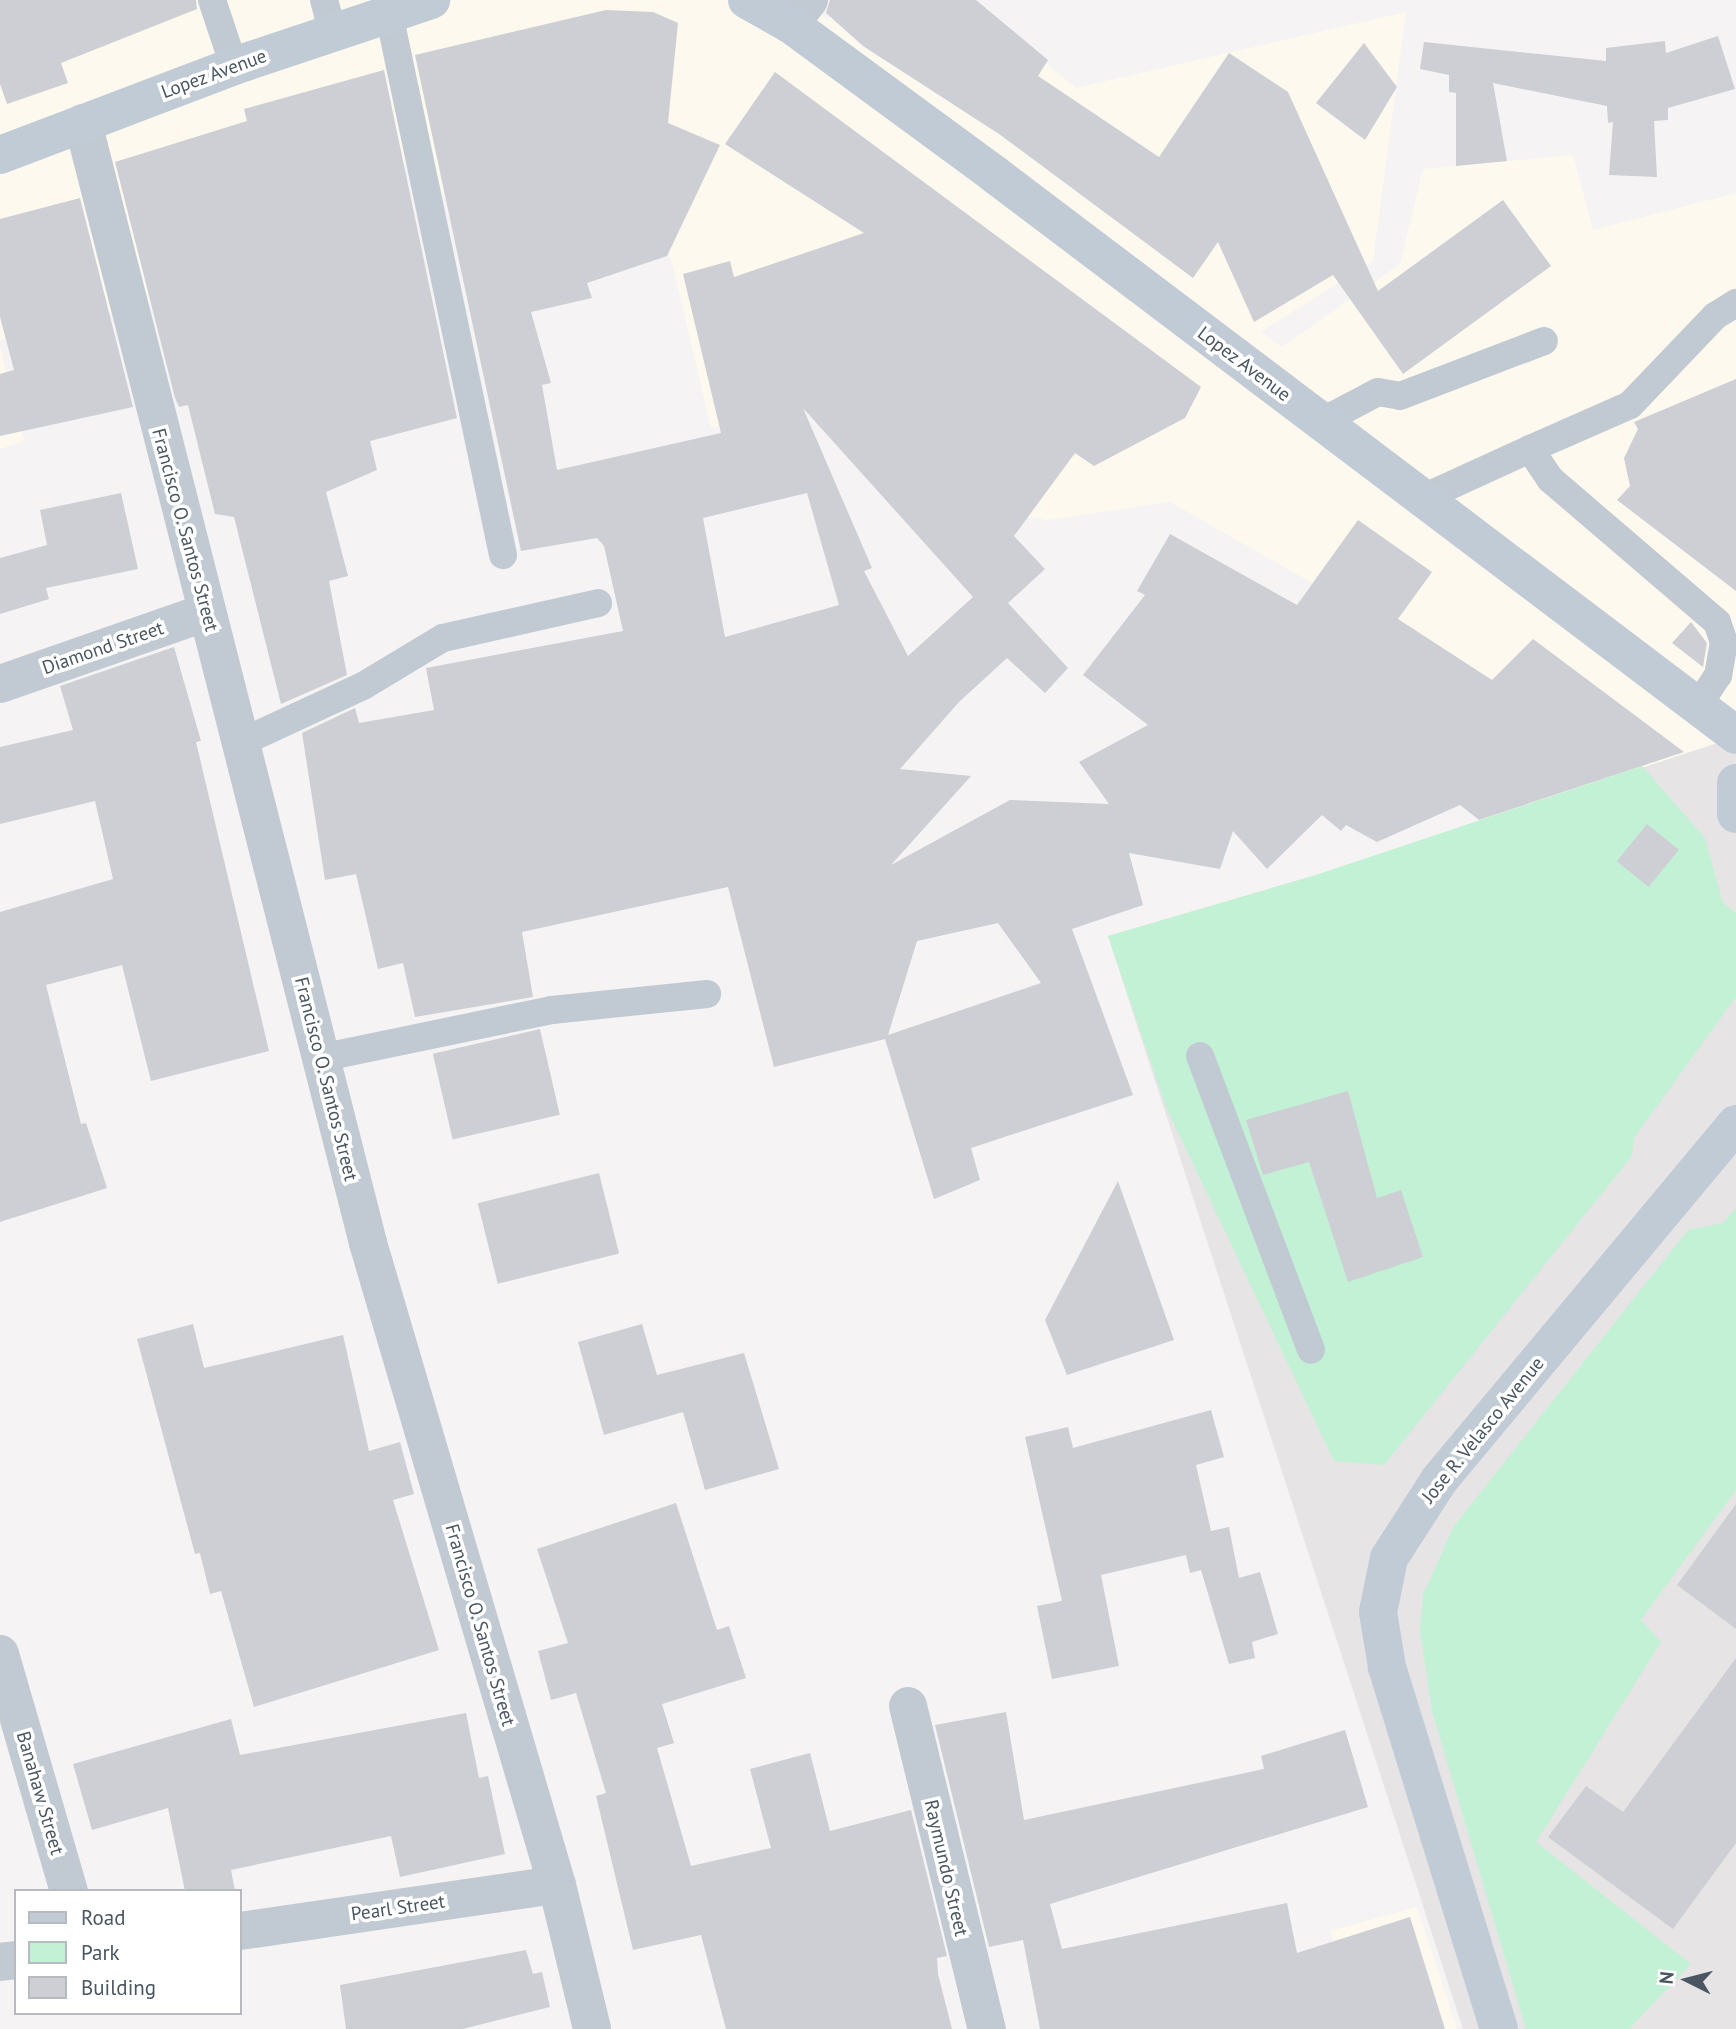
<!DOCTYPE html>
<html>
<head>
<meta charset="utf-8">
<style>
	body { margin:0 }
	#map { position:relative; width:1736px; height:2029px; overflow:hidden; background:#f5f3f3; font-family:"PT Sans",sans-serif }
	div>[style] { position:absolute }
	.commercial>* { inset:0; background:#fdf9ef }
	.education>* { inset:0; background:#e6e4e5 }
	.green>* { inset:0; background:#c3f1d5 }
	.building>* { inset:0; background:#cdcfd5; transform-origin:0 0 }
	.service>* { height:28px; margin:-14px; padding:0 14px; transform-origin:14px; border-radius:14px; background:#c1cad2 }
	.minor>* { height:38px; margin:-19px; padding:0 19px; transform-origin:19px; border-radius:19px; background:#c1cad2 }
	.secondary>* { height:38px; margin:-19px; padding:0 19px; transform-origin:19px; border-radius:19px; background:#c1cbd6 }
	span { translate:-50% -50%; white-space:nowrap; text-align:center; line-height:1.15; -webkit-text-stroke:7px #fff; paint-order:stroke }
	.street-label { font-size:19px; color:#4a5661 }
	.legend { position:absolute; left:14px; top:1889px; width:228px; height:126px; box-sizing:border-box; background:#fff; border:2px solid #b7bbc0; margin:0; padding:9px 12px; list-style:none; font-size:21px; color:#4a5661 }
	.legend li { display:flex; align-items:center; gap:14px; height:35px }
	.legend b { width:35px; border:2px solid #b7bbc0 }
	.north { position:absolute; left:1652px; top:1945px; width:70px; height:70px; -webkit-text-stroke:5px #fff; paint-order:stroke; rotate:276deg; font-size:19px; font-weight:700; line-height:28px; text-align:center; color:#4a5661 }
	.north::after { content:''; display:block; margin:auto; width:24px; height:32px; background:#4a5661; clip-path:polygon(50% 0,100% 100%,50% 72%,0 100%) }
</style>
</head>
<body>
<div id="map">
	<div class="commercial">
		<i style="clip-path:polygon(0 0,804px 0,827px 20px,841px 0,968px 0,1076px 88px,1406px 12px,1373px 261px,1261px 332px,1282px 347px,1400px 264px,1423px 169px,1573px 155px,1593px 230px,1736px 193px,1736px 737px,1479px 820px,1262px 655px,1312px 583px,1170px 502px,1047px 520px,989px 509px,856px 388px,711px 428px,673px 267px,633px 149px,443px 196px,432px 156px,330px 183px,224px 284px,0 340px)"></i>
		<i style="clip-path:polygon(0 347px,24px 441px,0 449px)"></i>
		<i style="clip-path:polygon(1417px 1907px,1457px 2029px,1363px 2029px,1330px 1931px)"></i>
	</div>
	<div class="education">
		<i style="clip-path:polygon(1736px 737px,1736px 2029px,1463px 2029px,1108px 936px,1316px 875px)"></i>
	</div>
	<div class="green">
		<i style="clip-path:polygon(1642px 766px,1705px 838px,1723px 903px,1736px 913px,1736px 997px,1634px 1138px,1632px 1156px,1384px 1465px,1334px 1461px,1166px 1107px,1108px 936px,1316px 875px)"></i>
		<i style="clip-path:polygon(1736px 1208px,1736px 1490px,1641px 1620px,1661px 1642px,1536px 1842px,1691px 1964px,1629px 2029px,1526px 2029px,1432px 1711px,1420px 1630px,1423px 1595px,1454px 1526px,1688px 1230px,1723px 1223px)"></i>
	</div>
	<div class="building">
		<i style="clip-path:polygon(0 0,196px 0,197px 9px,61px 63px,68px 83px,7px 104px,0 84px)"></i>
		<i style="clip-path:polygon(830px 0,976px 0,1048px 60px,1038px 76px,1159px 157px,1229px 53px,1288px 92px,1378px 291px,1503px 200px,1551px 266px,1403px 374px,1333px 275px,1254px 322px,1218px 242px,1193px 278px,999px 134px,863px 46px,826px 13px)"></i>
		<i style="clip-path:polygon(evenodd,606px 10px,653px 12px,678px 23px,668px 123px,720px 145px,667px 256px,587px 283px,592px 298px,531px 312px,551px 383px,542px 385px,557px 470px,721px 433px,683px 274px,730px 261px,734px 277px,864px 233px,725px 144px,775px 72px,1201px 387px,1185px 418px,1094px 466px,1075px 453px,1014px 536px,1045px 569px,1008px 603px,1068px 668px,1045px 693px,1007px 658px,959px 702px,900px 769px,971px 776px,891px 865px,1010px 800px,1109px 804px,1079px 762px,1148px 725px,1083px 675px,1145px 595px,1137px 591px,1170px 534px,1297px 605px,1358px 520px,1432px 572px,1398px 619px,1492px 680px,1533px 639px,1684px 752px,1479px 820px,1460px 805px,1377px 842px,1346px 825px,1341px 831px,1322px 815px,1267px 869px,1233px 831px,1220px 869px,1129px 853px,1143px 905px,1072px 929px,1133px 1095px,971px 1148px,980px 1180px,934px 1199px,885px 1039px,774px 1067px,728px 887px,522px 932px,533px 997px,415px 1017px,403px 963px,378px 969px,356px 874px,325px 880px,302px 733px,355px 708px,359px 723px,434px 710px,426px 668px,623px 631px,604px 546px,597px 538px,521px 551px,415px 55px,606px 10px,803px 408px,973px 597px,908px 656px,864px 571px,872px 568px,803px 408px,606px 10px,807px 493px,839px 605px,725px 637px,703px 518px,807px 493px,606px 10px,998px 923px,1041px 983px,888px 1035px,917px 941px,998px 923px)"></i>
		<i style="clip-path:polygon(1718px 36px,1735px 89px,1668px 108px,1668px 120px,1654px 121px,1657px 177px,1609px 175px,1613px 122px,1608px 123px,1607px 106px,1493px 83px,1507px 161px,1456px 166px,1456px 93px,1449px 92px,1449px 75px,1420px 69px,1424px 42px,1606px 61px,1606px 48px,1665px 41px,1666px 53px)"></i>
		<i style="clip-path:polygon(1364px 43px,1397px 87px,1365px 140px,1316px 103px)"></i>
		<i style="clip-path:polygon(384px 70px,457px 418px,370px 441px,377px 470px,326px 492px,348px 576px,329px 581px,347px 675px,281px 704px,234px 517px,215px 514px,188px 405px,179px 407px,175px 398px,115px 162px,247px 121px,244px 109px)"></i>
		<i style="clip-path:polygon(80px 198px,133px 407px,0 436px,0 374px,14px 370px,0 317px,0 219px)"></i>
		<i style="clip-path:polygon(1736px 379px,1736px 591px,1617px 500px,1630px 486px,1624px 458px,1638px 429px,1634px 422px)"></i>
		<i style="clip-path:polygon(121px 493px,138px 569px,46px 588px,49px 599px,0 614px,0 558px,47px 545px,40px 510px)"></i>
		<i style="clip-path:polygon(1691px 622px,1707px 643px,1703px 667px,1672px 643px)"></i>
		<i style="clip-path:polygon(174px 647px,201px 741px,196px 742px,269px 1051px,151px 1081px,122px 965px,46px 985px,81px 1124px,86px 1123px,107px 1188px,0 1222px,0 912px,113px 879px,95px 801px,0 824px,0 747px,73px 730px,60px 686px)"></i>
		<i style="left:1647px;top:824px;width:41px;height:48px;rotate:39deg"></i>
		<i style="left:540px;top:1029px;width:88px;height:110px;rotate:77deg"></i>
		<i style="clip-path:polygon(1348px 1091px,1377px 1198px,1401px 1190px,1423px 1257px,1348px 1282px,1309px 1162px,1263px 1175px,1246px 1120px)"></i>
		<i style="left:599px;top:1173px;width:83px;height:125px;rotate:76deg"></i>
		<i style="clip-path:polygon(1118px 1181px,1174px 1340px,1067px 1375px,1045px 1320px)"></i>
		<i style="clip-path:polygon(193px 1324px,204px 1368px,343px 1335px,369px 1451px,400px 1442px,414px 1494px,393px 1500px,439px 1650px,254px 1707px,221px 1591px,210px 1594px,200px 1553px,195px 1554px,137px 1339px)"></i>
		<i style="clip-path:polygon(642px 1324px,657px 1375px,744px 1353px,779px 1469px,705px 1490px,683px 1412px,604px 1435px,578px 1342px)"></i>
		<i style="clip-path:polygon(1211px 1410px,1224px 1457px,1196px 1465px,1211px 1531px,1229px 1527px,1239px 1578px,1260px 1572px,1278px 1634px,1252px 1642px,1255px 1658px,1229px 1664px,1201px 1570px,1190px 1573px,1186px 1555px,1101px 1575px,1119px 1666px,1052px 1679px,1037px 1606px,1062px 1601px,1025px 1437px,1068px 1427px,1073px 1448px)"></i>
		<i style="clip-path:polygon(676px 1503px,717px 1630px,729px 1626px,746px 1678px,662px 1704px,674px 1743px,657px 1748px,691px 1866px,771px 1848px,750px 1769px,810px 1753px,830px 1831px,911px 1810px,947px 1956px,937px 1958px,938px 1974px,952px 2029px,726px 2029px,701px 1935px,633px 1950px,596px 1796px,606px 1793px,576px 1693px,551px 1700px,538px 1651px,568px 1643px,537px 1549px)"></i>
		<i style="clip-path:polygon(1736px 1504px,1736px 1629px,1677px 1585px)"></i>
		<i style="clip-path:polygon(1736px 1658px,1736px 1843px,1673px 1929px,1548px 1837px,1586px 1786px,1623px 1812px)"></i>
		<i style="clip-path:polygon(1006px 1712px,1024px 1820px,1264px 1769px,1261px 1756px,1345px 1730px,1368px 1807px,1050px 1904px,1062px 1949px,1287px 1903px,1297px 1953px,1410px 1917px,1445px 2029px,1040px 2029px,1023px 1940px,989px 1947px,935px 1725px)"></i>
		<i style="clip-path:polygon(466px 1713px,479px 1778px,488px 1776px,505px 1854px,400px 1877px,391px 1836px,231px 1870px,235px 1891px,185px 1891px,168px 1808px,92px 1830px,73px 1764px,231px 1719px,240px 1755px)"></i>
		<i style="clip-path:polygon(526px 1950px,533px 1974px,542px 1972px,550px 2007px,463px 2029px,346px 2029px,340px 1985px)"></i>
	</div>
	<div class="service">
		<i style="left:212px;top:0;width:70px;rotate:71.6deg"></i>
		<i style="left:324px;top:0;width:34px;rotate:75deg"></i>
		<i style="left:389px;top:14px;width:553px;rotate:78.1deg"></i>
		<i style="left:1321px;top:422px;width:64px;rotate:-27.8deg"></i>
		<i style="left:1378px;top:392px;width:22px;rotate:10deg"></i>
		<i style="left:1400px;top:396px;width:154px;rotate:-20.9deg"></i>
		<i style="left:1530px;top:449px;width:109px;rotate:-23.7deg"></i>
		<i style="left:1630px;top:405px;width:123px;rotate:-46.3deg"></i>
		<i style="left:1715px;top:316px;width:25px;rotate:-32deg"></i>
		<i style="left:1423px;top:498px;width:118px;rotate:-24.6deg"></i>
		<i style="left:1530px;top:449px;width:36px;rotate:56deg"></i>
		<i style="left:1550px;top:479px;width:220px;rotate:40.6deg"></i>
		<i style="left:1717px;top:622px;width:21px;rotate:71deg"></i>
		<i style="left:1724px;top:642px;width:34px;rotate:100deg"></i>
		<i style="left:1718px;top:675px;width:40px;rotate:122.9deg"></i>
		<i style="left:240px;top:743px;width:136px;rotate:-24.9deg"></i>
		<i style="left:363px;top:686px;width:93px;rotate:-31deg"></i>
		<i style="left:443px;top:638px;width:159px;rotate:-12.7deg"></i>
		<i style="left:1200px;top:1056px;width:314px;rotate:69.3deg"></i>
		<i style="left:320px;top:1058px;width:237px;rotate:-11.7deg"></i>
		<i style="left:552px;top:1010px;width:156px;rotate:-5.9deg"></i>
	</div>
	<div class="minor">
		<i style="left:790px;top:24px;width:31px;rotate:-52deg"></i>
		<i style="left:83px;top:123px;width:1156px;rotate:75.72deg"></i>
		<i style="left:368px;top:1243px;width:669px;rotate:73.6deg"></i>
		<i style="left:557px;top:1885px;width:148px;rotate:76.3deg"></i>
		<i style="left:0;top:684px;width:219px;rotate:-19.2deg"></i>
		<i style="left:0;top:1654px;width:247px;rotate:73.8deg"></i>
		<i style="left:908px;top:1706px;width:333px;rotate:76.3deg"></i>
		<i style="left:240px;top:1931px;width:320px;rotate:-8.3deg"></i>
		<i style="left:0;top:1962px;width:16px;rotate:-7deg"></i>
	</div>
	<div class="secondary">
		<i style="left:747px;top:0;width:49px;rotate:29.2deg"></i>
		<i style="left:790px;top:24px;width:253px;rotate:36.3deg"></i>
		<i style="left:994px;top:174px;width:930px;rotate:37.09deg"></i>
		<i style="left:0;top:155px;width:250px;rotate:-20.8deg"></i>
		<i style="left:234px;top:66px;width:208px;rotate:-18.5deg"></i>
		<i style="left:1736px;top:783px;width:31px;rotate:90deg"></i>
		<i style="left:1499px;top:2029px;width:379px;rotate:-107.2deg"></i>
		<i style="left:1387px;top:1667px;width:56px;rotate:-99.3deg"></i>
		<i style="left:1378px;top:1612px;width:55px;rotate:-78.5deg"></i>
		<i style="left:1389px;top:1558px;width:94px;rotate:-57.2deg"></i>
		<i style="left:1440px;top:1479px;width:462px;rotate:-50.2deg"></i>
	</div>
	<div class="street-label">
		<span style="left:214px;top:74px;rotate:-20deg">Lopez Avenue</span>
		<span style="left:1244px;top:364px;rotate:37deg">Lopez Avenue</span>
		<span style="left:185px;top:530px;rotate:75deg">Francisco O. Santos Street</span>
		<span style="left:103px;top:648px;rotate:-19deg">Diamond Street</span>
		<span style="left:326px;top:1079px;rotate:76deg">Francisco O. Santos Street</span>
		<span style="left:1483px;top:1430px;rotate:-51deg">Jose R. Velasco Avenue</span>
		<span style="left:480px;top:1625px;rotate:74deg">Francisco O. Santos Street</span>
		<span style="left:40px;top:1793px;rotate:74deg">Banahaw Street</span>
		<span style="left:946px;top:1868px;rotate:77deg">Raymundo Street</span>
		<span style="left:398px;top:1908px;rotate:-8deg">Pearl Street</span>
	</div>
	<ul class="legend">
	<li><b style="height:9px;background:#c1cbd6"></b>Road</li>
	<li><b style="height:19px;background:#c3f1d5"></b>Park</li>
	<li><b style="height:19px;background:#cdcfd5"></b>Building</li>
	</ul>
	<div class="north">N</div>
</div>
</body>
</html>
